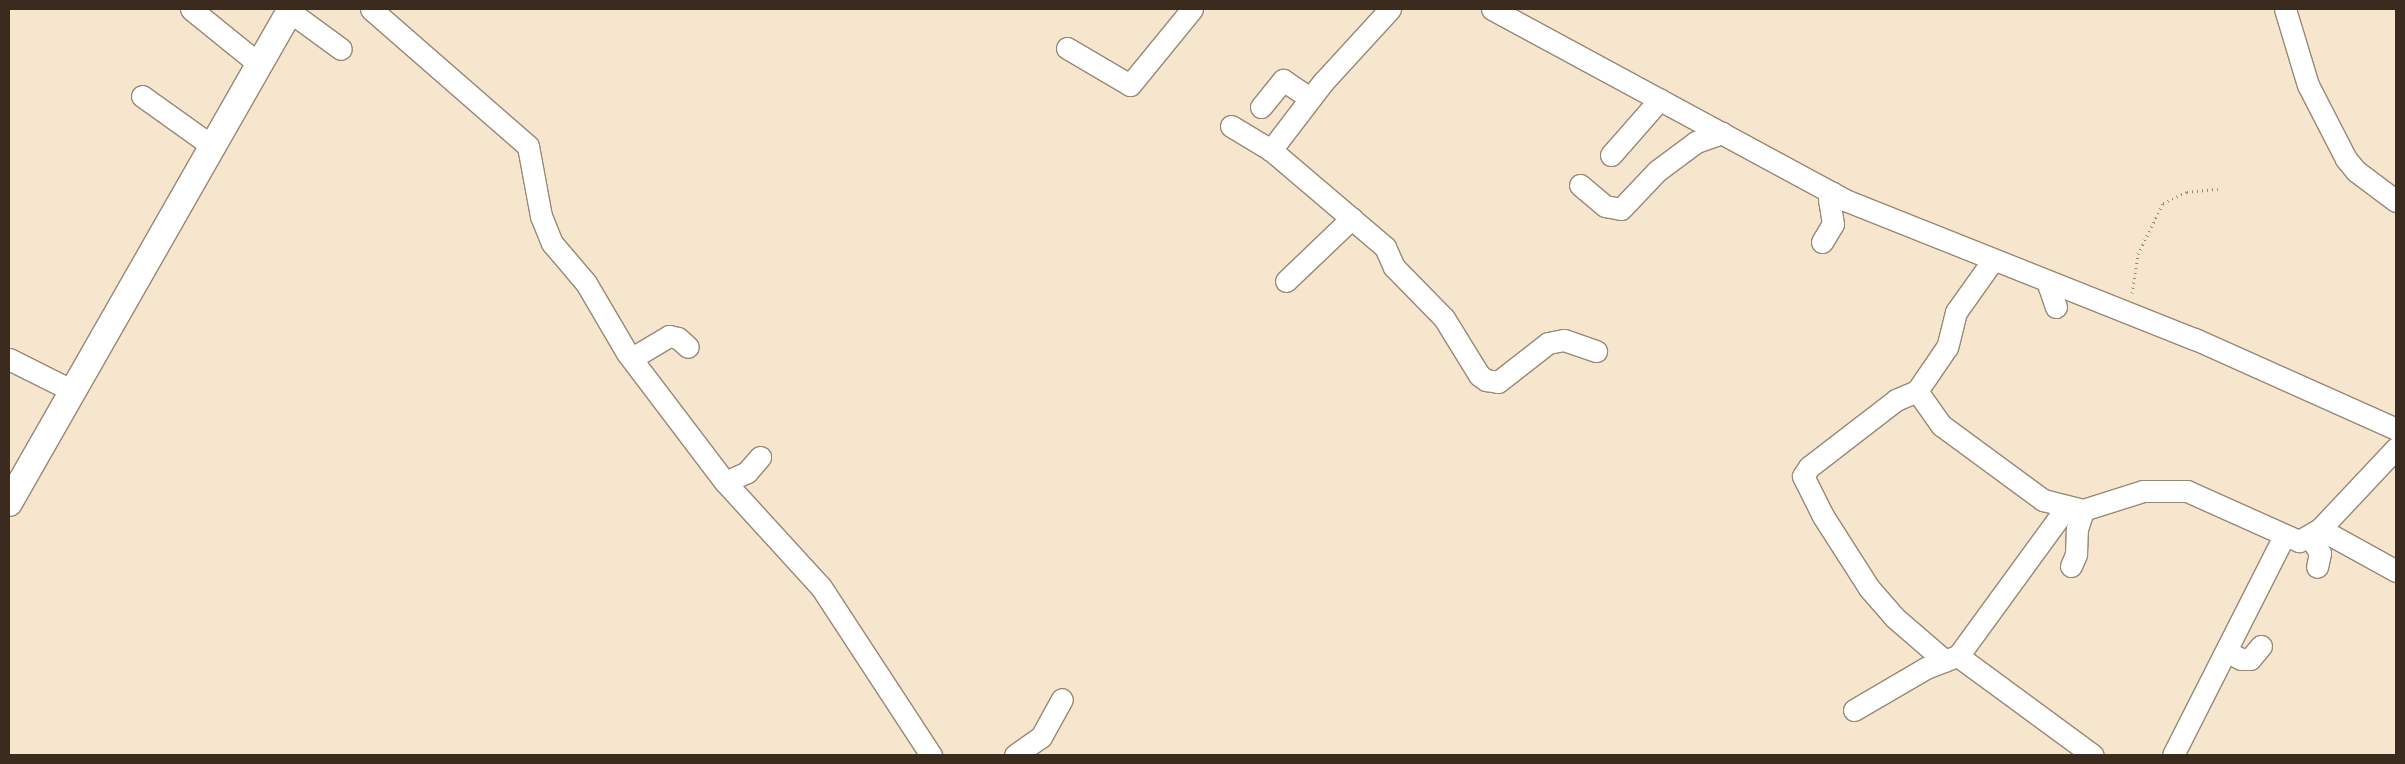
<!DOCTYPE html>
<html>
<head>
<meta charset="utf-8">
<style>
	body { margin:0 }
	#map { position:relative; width:2405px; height:764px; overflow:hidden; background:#f6e6cd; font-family:Sriracha,sans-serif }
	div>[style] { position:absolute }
	.path>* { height:3px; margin-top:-1.5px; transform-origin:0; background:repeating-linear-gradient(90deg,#988876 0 1px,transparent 0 5px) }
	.roads { filter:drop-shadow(1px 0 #988876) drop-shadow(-1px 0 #988876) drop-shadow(0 1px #988876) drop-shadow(0 -1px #988876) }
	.minor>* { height:21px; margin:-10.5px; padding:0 10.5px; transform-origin:10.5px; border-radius:10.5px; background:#fff }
	.major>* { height:26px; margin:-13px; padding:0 13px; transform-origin:13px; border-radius:13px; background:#fff }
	span { translate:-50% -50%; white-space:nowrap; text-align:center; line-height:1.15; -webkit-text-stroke:5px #fcf5e5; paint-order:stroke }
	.frame { position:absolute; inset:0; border:10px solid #3b2a1e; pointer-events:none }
</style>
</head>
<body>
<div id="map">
	<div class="path">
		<i style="left:2132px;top:293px;width:39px;rotate:-81deg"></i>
		<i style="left:2138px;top:254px;width:57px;rotate:-63.9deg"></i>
		<i style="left:2163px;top:203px;width:26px;rotate:-25deg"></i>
		<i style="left:2187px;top:192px;width:31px;rotate:-6deg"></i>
	</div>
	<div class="roads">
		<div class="minor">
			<i style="left:191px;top:9px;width:87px;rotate:39deg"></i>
			<i style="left:371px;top:9px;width:208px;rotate:41.1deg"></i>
			<i style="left:528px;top:146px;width:71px;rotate:79.5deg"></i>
			<i style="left:541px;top:216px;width:29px;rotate:68deg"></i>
			<i style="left:552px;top:243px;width:52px;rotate:49.6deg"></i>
			<i style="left:586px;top:283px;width:81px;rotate:59.6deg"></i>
			<i style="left:627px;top:353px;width:162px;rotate:52.8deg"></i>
			<i style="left:725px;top:482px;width:142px;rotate:47.6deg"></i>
			<i style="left:821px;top:587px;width:201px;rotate:56.8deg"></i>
			<i style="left:1390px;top:9px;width:99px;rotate:132.5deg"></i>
			<i style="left:1323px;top:82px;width:86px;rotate:127.4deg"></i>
			<i style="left:1271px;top:150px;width:150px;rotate:40.4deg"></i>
			<i style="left:1385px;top:247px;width:22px;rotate:66deg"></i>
			<i style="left:1394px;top:267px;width:71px;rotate:45.6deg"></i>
			<i style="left:1444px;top:318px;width:67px;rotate:58.4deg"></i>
			<i style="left:1479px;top:375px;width:9px;rotate:36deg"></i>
			<i style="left:1486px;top:380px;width:12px;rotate:9deg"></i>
			<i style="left:1498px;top:382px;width:63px;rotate:-38deg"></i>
			<i style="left:1548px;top:343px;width:16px;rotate:-11deg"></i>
			<i style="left:1564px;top:340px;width:34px;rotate:19deg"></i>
			<i style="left:1492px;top:9px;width:401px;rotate:28.4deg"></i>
			<i style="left:1845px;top:200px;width:377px;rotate:21.7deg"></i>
			<i style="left:2195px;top:339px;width:220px;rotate:24.1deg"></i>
			<i style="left:2285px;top:9px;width:79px;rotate:73.2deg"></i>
			<i style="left:2308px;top:85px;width:83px;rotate:62.8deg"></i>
			<i style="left:2346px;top:159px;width:16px;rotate:50deg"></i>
			<i style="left:2356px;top:171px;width:50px;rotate:36.9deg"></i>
			<i style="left:289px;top:11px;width:64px;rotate:36.2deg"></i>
			<i style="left:1067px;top:48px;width:73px;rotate:30.4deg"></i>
			<i style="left:1130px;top:85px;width:98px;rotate:-50.8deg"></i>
			<i style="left:142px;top:96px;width:86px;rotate:35.5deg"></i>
			<i style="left:1261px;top:107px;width:35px;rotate:-51deg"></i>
			<i style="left:1283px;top:80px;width:32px;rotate:34deg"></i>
			<i style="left:1231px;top:126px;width:47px;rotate:31deg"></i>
			<i style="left:1611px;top:155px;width:74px;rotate:-48.8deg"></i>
			<i style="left:1580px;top:185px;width:33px;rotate:40deg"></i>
			<i style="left:1605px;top:206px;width:16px;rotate:11deg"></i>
			<i style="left:1621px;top:209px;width:52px;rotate:-46.5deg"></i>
			<i style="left:1657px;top:171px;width:49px;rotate:-36.6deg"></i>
			<i style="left:1696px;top:142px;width:28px;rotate:-19deg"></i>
			<i style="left:1822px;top:242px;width:21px;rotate:-59deg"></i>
			<i style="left:1833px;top:224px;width:24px;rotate:-99deg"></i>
			<i style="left:1829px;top:200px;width:8px;rotate:-60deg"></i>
			<i style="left:1993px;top:260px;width:64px;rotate:125.4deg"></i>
			<i style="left:1956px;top:312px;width:36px;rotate:104deg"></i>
			<i style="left:1947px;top:347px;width:53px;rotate:124.3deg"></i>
			<i style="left:1917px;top:391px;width:42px;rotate:54.8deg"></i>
			<i style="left:1941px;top:425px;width:127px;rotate:36.3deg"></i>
			<i style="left:2043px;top:500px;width:41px;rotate:14deg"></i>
			<i style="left:2083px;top:510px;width:63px;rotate:-17.6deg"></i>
			<i style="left:2143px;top:491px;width:44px"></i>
			<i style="left:2187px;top:491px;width:123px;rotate:24.1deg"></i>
			<i style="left:2299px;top:541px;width:24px;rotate:-30deg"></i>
			<i style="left:2320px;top:529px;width:111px;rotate:-46.8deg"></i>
			<i style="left:1286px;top:281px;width:91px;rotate:-43.7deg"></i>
			<i style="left:2056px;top:307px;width:21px;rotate:-109deg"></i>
			<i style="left:2049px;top:287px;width:13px"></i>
			<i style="left:632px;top:358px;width:43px;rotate:-30.7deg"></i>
			<i style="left:669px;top:336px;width:9px;rotate:13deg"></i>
			<i style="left:678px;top:338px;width:13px;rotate:42deg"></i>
			<i style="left:9px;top:359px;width:69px;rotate:26.6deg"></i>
			<i style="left:1917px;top:391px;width:23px;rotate:157deg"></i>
			<i style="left:1896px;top:400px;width:110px;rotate:142.4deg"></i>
			<i style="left:1809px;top:467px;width:11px;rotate:124deg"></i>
			<i style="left:1803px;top:476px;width:45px;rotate:63.4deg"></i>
			<i style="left:1823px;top:516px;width:85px;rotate:57.4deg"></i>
			<i style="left:1869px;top:588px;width:38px;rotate:49deg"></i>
			<i style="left:1894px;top:617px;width:67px;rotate:40.8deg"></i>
			<i style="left:725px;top:482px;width:24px;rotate:-24deg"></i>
			<i style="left:747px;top:472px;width:20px;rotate:-49deg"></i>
			<i style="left:2320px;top:529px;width:87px;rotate:28.9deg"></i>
			<i style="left:2310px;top:537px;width:19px;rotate:58deg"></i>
			<i style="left:2320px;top:553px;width:14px;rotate:102deg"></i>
			<i style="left:2071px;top:566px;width:13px;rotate:-67deg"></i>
			<i style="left:2076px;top:554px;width:25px;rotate:-88deg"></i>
			<i style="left:2077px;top:529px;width:20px;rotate:-72deg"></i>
			<i style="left:2226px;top:651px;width:17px;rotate:28deg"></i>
			<i style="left:2241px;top:659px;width:9px"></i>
			<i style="left:2250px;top:659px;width:17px;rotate:-50deg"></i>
			<i style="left:1958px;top:656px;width:167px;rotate:36.3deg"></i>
			<i style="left:1854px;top:710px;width:83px;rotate:-30.3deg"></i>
			<i style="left:1926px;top:668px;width:34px;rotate:-21deg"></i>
			<i style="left:1958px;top:656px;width:183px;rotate:-53.9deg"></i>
			<i style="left:1015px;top:755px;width:32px;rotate:-35deg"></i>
			<i style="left:1041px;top:737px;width:43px;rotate:-61.1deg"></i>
			<i style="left:2173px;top:755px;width:246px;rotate:-63.1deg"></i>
		</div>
		<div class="major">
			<i style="left:9px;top:503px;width:569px;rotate:-60.28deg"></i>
		</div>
	</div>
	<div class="frame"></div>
</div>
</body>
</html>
